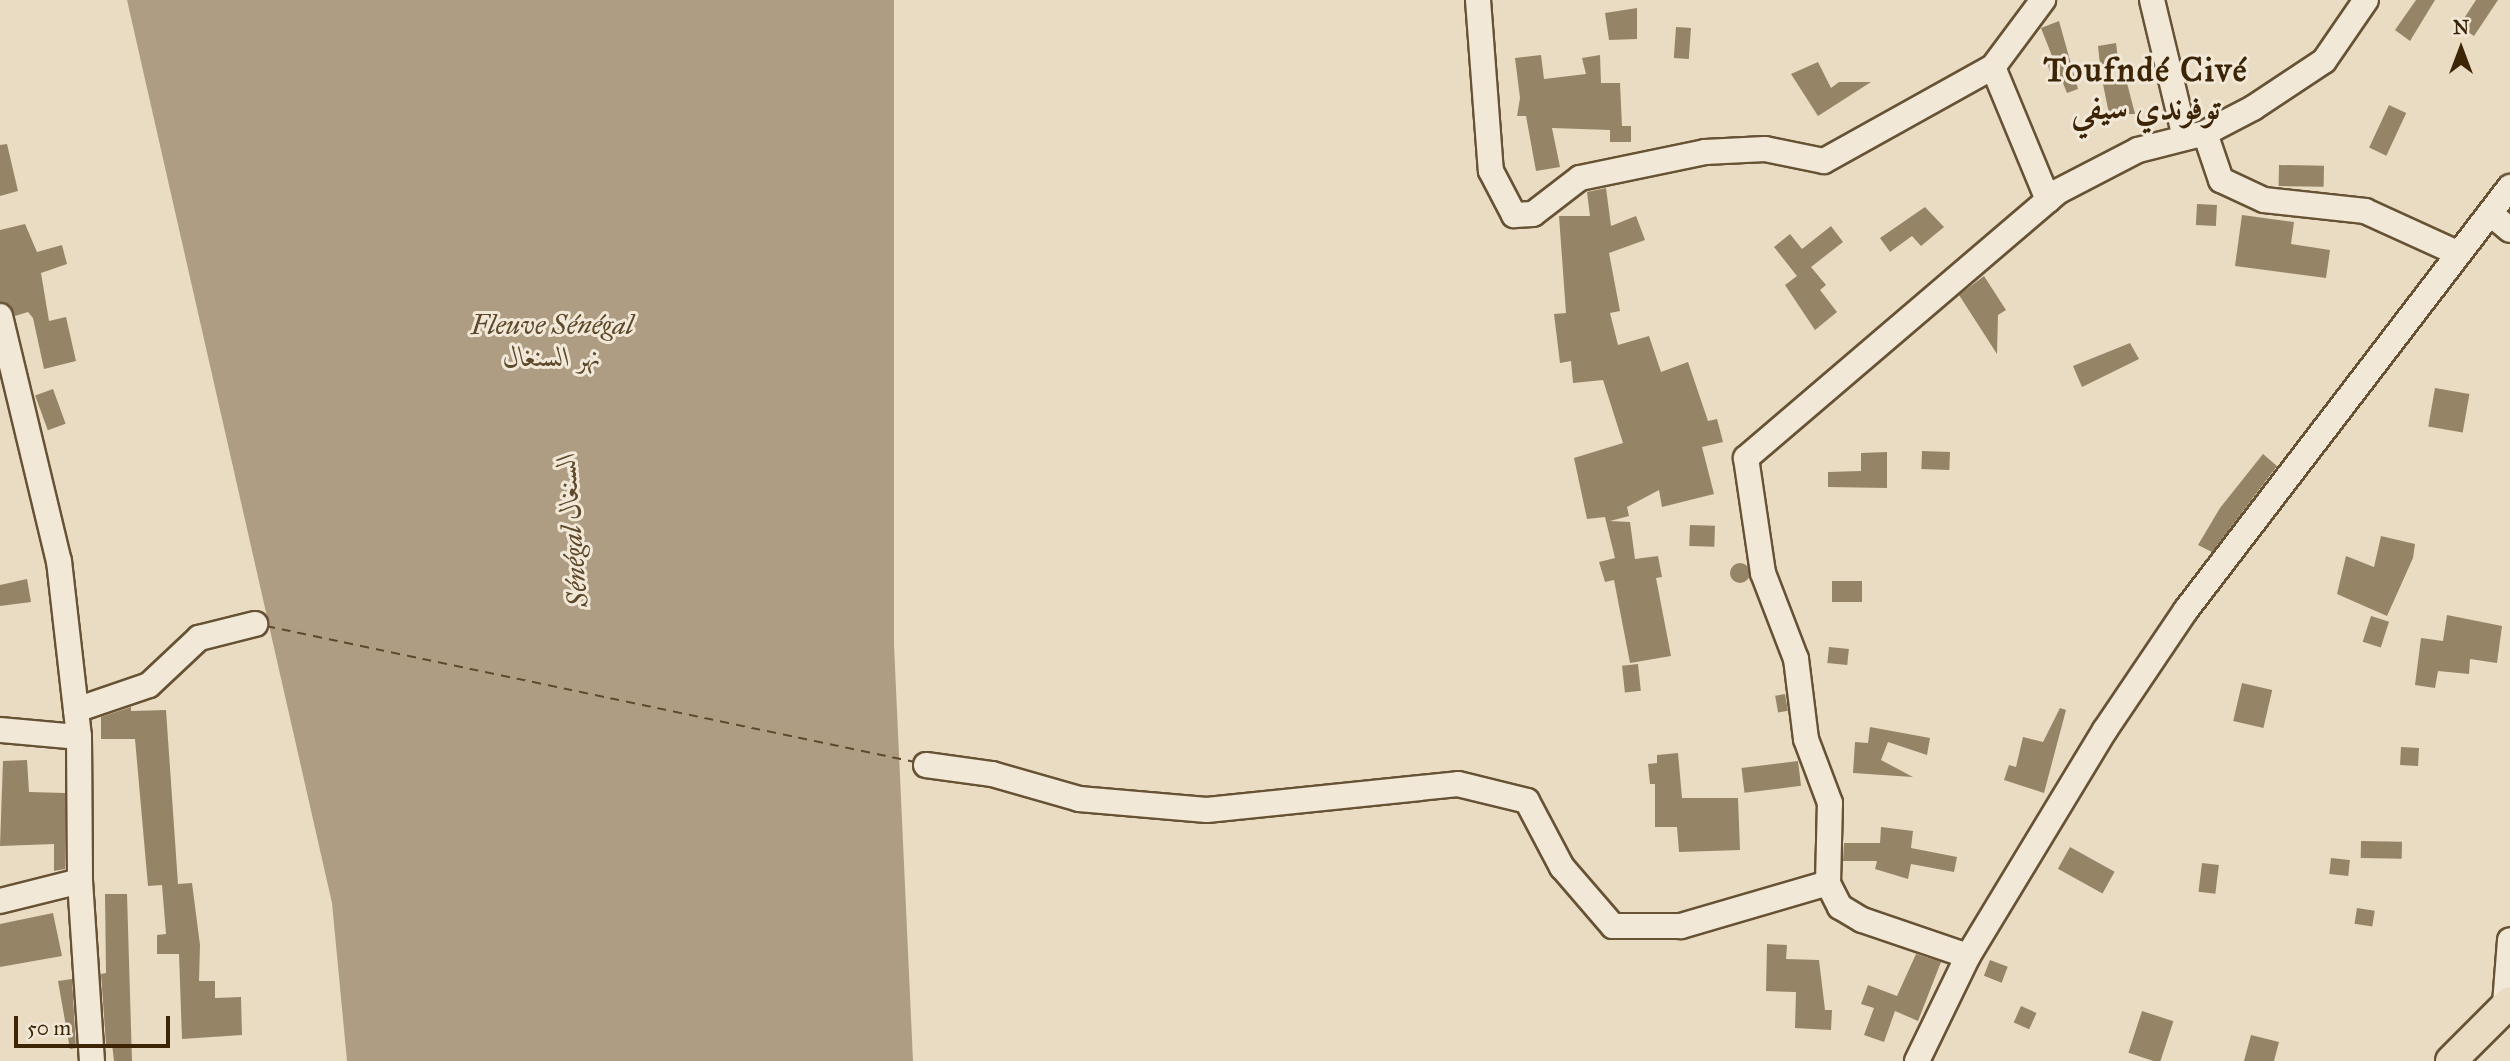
<!DOCTYPE html>
<html>
<head>
<meta charset="utf-8">
<style>
	body { margin:0 }
	#map { position:relative; width:2510px; height:1061px; overflow:hidden; background:#e9dcc3; font-family:"IM FELL Great Primer",Amiri,serif }
	div>[style] { position:absolute }
	.water>* { inset:0; background:#ae9d82 }
	.ferry>* { height:2px; margin-top:-1px; transform-origin:0; background:repeating-linear-gradient(90deg,#5e482a 0 9px,transparent 0 16px) }
	.building>* { inset:0; background:#968467; transform-origin:0 0 }
	.round { border-radius:50% }
	.roads { filter:drop-shadow(2px 0 #675234) drop-shadow(-2px 0 #675234) drop-shadow(0 2px #675234) drop-shadow(0 -2px #675234) }
	.minor>* { height:24px; margin:-12px; padding:0 12px; transform-origin:12px; border-radius:12px; background:#f1e8d8 }
	.major>* { height:30px; margin:-15px; padding:0 15px; transform-origin:15px; border-radius:15px; background:#e9dcc3 }
	span { translate:-50% -50%; white-space:nowrap; text-align:center; line-height:1.15; -webkit-text-stroke:6px #f1e8d8; paint-order:stroke }
	.water-label { font-size:28px; color:#5e482a; font-style:italic }
	.district-label { font-size:33px; color:#3c2404; font-weight:700; letter-spacing:2px }
	.north { position:absolute; left:2426px; top:14px; width:70px; height:70px; -webkit-text-stroke:5px #f1e8d8; paint-order:stroke; rotate:0deg; font-size:19px; font-weight:700; line-height:28px; text-align:center; color:#3c2404 }
	.north::after { content:''; display:block; margin:auto; width:24px; height:32px; background:#3c2404; clip-path:polygon(50% 0,100% 100%,50% 72%,0 100%) }
	.scale { position:absolute; left:14px; top:1016px; width:156px; height:32px; box-sizing:border-box; border:4px solid #3c2404; border-top:0; padding-left:9px; font-size:21px; line-height:24px; white-space:nowrap; color:#3c2404; -webkit-text-stroke:5px #f1e8d8; paint-order:stroke }
</style>
</head>
<body>
<div id="map">
	<div class="water">
		<i style="clip-path:polygon(127px 0,894px 0,894px 645px,913px 1061px,347px 1061px,332px 903px)"></i>
	</div>
	<div class="ferry">
		<i style="left:266px;top:626px;width:663px;rotate:11.84deg"></i>
	</div>
	<div class="building">
		<i style="clip-path:polygon(2416px 0,2435px 0,2410px 41px,2395px 30px)"></i>
		<i style="clip-path:polygon(2476px 0,2498px 0,2474px 36px,2459px 26px)"></i>
		<i style="clip-path:polygon(1637px 8px,1637px 39px,1609px 40px,1605px 13px)"></i>
		<i style="clip-path:polygon(2059px 21px,2078px 89px,2067px 93px,2059px 73px,2051px 76px,2046px 58px,2052px 56px,2041px 28px)"></i>
		<i style="left:1676px;top:27px;width:15px;height:31px;rotate:4deg"></i>
		<i style="clip-path:polygon(2116px 43px,2118px 59px,2100px 65px,2098px 46px)"></i>
		<i style="clip-path:polygon(1541px 55px,1544px 79px,1586px 74px,1582px 58px,1600px 55px,1601px 83px,1620px 83px,1622px 126px,1631px 126px,1631px 142px,1610px 142px,1610px 130px,1552px 128px,1560px 167px,1536px 171px,1526px 116px,1517px 116px,1520px 98px,1515px 58px)"></i>
		<i style="clip-path:polygon(1818px 62px,1831px 88px,1839px 82px,1871px 82px,1818px 116px,1791px 74px)"></i>
		<i style="clip-path:polygon(2126px 79px,2135px 114px,2109px 114px,2103px 84px)"></i>
		<i style="left:2389px;top:105px;width:19px;height:47px;rotate:25deg"></i>
		<i style="clip-path:polygon(7px 144px,18px 191px,0 196px,0 145px)"></i>
		<i style="left:2279px;top:165px;width:45px;height:21px;rotate:1deg"></i>
		<i style="clip-path:polygon(1606px 188px,1611px 226px,1636px 216px,1645px 240px,1609px 253px,1620px 311px,1610px 313px,1618px 345px,1649px 336px,1661px 372px,1688px 362px,1708px 421px,1717px 419px,1723px 442px,1702px 447px,1714px 494px,1662px 507px,1659px 490px,1627px 507px,1629px 516px,1610px 521px,1630px 522px,1635px 559px,1658px 556px,1662px 577px,1656px 578px,1671px 656px,1630px 663px,1614px 580px,1605px 582px,1599px 562px,1615px 558px,1605px 517px,1587px 519px,1574px 458px,1623px 443px,1603px 380px,1573px 383px,1571px 361px,1560px 363px,1554px 314px,1566px 313px,1559px 216px,1590px 216px,1587px 192px)"></i>
		<i style="left:2197px;top:204px;width:20px;height:21px;rotate:3deg"></i>
		<i style="clip-path:polygon(1925px 207px,1944px 227px,1921px 246px,1912px 236px,1890px 252px,1880px 238px)"></i>
		<i style="clip-path:polygon(2242px 215px,2294px 222px,2291px 244px,2330px 250px,2326px 278px,2235px 266px)"></i>
		<i style="clip-path:polygon(25px 224px,37px 252px,62px 245px,67px 264px,41px 273px,49px 321px,66px 317px,76px 361px,44px 369px,33px 318px,28px 312px,15px 316px,10px 305px,0 302px,0 230px)"></i>
		<i style="clip-path:polygon(1831px 226px,1843px 242px,1811px 267px,1826px 285px,1820px 290px,1837px 312px,1815px 330px,1785px 285px,1797px 276px,1774px 247px,1790px 234px,1802px 249px)"></i>
		<i style="clip-path:polygon(1984px 276px,2006px 310px,1998px 315px,1997px 354px,1959px 295px)"></i>
		<i style="clip-path:polygon(2130px 343px,2139px 359px,2082px 387px,2073px 366px)"></i>
		<i style="left:2435px;top:388px;width:35px;height:39px;rotate:10deg"></i>
		<i style="left:53px;top:389px;width:37px;height:19px;rotate:70deg"></i>
		<i style="left:1922px;top:451px;width:28px;height:18px;rotate:2deg"></i>
		<i style="clip-path:polygon(1887px 452px,1887px 488px,1828px 487px,1828px 472px,1861px 471px,1861px 453px)"></i>
		<i style="clip-path:polygon(2263px 454px,2277px 466px,2212px 552px,2198px 545px,2220px 508px)"></i>
		<i style="left:1690px;top:525px;width:25px;height:21px;rotate:2deg"></i>
		<i style="clip-path:polygon(2381px 536px,2415px 544px,2413px 558px,2387px 616px,2337px 594px,2346px 556px,2374px 567px)"></i>
		<i class="round" style="left:1730px;top:563px;width:20px;height:20px"></i>
		<i style="clip-path:polygon(27px 579px,31px 602px,0 606px,0 585px)"></i>
		<i style="left:1862px;top:581px;width:21px;height:30px;rotate:90deg"></i>
		<i style="clip-path:polygon(2447px 615px,2502px 626px,2497px 663px,2470px 659px,2469px 674px,2438px 671px,2435px 688px,2415px 685px,2421px 638px,2443px 641px)"></i>
		<i style="left:2371px;top:616px;width:19px;height:27px;rotate:18deg"></i>
		<i style="left:1829px;top:647px;width:20px;height:16px;rotate:6deg"></i>
		<i style="left:1638px;top:664px;width:27px;height:16px;rotate:84deg"></i>
		<i style="left:2242px;top:683px;width:31px;height:39px;rotate:13deg"></i>
		<i style="left:1785px;top:694px;width:17px;height:10px;rotate:80deg"></i>
		<i style="clip-path:polygon(131px 707px,131px 711px,166px 710px,178px 884px,192px 883px,200px 945px,199px 981px,215px 981px,215px 998px,241px 997px,242px 1035px,182px 1039px,179px 954px,157px 954px,157px 935px,166px 934px,162px 885px,148px 886px,135px 739px,101px 739px,101px 717px)"></i>
		<i style="clip-path:polygon(2060px 708px,2066px 710px,2044px 793px,2004px 780px,2009px 765px,2016px 767px,2023px 737px,2043px 742px)"></i>
		<i style="clip-path:polygon(1870px 727px,1930px 738px,1927px 755px,1888px 742px,1881px 760px,1913px 777px,1853px 773px,1855px 742px,1868px 743px)"></i>
		<i style="left:2401px;top:747px;width:18px;height:18px;rotate:3deg"></i>
		<i style="clip-path:polygon(1678px 753px,1682px 798px,1738px 798px,1740px 850px,1679px 852px,1677px 827px,1655px 827px,1655px 784px,1650px 784px,1648px 764px,1657px 763px,1657px 755px)"></i>
		<i style="clip-path:polygon(27px 760px,29px 792px,65px 793px,65px 869px,54px 871px,54px 844px,0 846px,3px 761px)"></i>
		<i style="left:1798px;top:761px;width:25px;height:57px;rotate:83deg"></i>
		<i style="clip-path:polygon(1881px 827px,1913px 831px,1911px 848px,1957px 857px,1954px 872px,1911px 864px,1908px 879px,1875px 869px,1877px 861px,1843px 861px,1844px 843px,1880px 843px)"></i>
		<i style="left:2361px;top:841px;width:41px;height:17px;rotate:1deg"></i>
		<i style="left:2070px;top:847px;width:51px;height:25px;rotate:29deg"></i>
		<i style="left:2331px;top:858px;width:19px;height:16px;rotate:6deg"></i>
		<i style="left:2202px;top:863px;width:17px;height:29px;rotate:7deg"></i>
		<i style="clip-path:polygon(105px 894px,127px 894px,132px 1061px,114px 1061px,112px 1044px,106px 1044px,101px 974px,106px 973px)"></i>
		<i style="left:2357px;top:908px;width:18px;height:16px;rotate:9deg"></i>
		<i style="clip-path:polygon(53px 913px,62px 956px,0 967px,0 924px)"></i>
		<i style="clip-path:polygon(1767px 944px,1787px 945px,1786px 959px,1819px 960px,1825px 1010px,1832px 1010px,1831px 1030px,1795px 1028px,1796px 992px,1766px 991px)"></i>
		<i style="clip-path:polygon(1916px 954px,1941px 962px,1918px 1021px,1895px 1011px,1884px 1042px,1864px 1035px,1874px 1008px,1861px 1004px,1868px 985px,1897px 996px)"></i>
		<i style="left:1990px;top:960px;width:19px;height:17px;rotate:21deg"></i>
		<i style="clip-path:polygon(72px 979px,76px 1048px,70px 1049px,58px 981px)"></i>
		<i style="left:2021px;top:1006px;width:17px;height:18px;rotate:24deg"></i>
		<i style="left:2142px;top:1011px;width:33px;height:44px;rotate:18deg"></i>
		<i style="clip-path:polygon(2251px 1035px,2279px 1042px,2274px 1061px,2244px 1061px)"></i>
	</div>
	<div class="roads">
		<div class="minor">
			<i style="left:1478px;top:0;width:171px;rotate:85.7deg"></i>
			<i style="left:1491px;top:171px;width:50px;rotate:62.4deg"></i>
			<i style="left:1514px;top:215px;width:19px;rotate:-3deg"></i>
			<i style="left:1533px;top:214px;width:59px;rotate:-37.5deg"></i>
			<i style="left:1580px;top:178px;width:128px;rotate:-11.7deg"></i>
			<i style="left:1705px;top:152px;width:60px;rotate:-2.9deg"></i>
			<i style="left:1765px;top:149px;width:60px;rotate:11.5deg"></i>
			<i style="left:1824px;top:161px;width:193px;rotate:-29.1deg"></i>
			<i style="left:1993px;top:67px;width:84px;rotate:-53.3deg"></i>
			<i style="left:2152px;top:0;width:141px;rotate:76.5deg"></i>
			<i style="left:1993px;top:67px;width:144px;rotate:67.5deg"></i>
			<i style="left:2205px;top:133px;width:50px;rotate:71.2deg"></i>
			<i style="left:2221px;top:180px;width:47px;rotate:24.9deg"></i>
			<i style="left:2264px;top:200px;width:102px;rotate:6.2deg"></i>
			<i style="left:2365px;top:211px;width:101px;rotate:24.5deg"></i>
			<i style="left:2491px;top:214px;width:25px;rotate:40deg"></i>
			<i style="left:0;top:316px;width:252px;rotate:76.5deg"></i>
			<i style="left:59px;top:561px;width:177px;rotate:83.5deg"></i>
			<i style="left:79px;top:737px;width:144px;rotate:89.6deg"></i>
			<i style="left:80px;top:881px;width:180px;rotate:86.2deg"></i>
			<i style="left:76px;top:710px;width:77px;rotate:-18.9deg"></i>
			<i style="left:149px;top:685px;width:69px;rotate:-43.2deg"></i>
			<i style="left:199px;top:638px;width:58px;rotate:-14deg"></i>
			<i style="left:0;top:730px;width:79px;rotate:5.1deg"></i>
			<i style="left:926px;top:765px;width:67px;rotate:7.8deg"></i>
			<i style="left:992px;top:774px;width:91px;rotate:16deg"></i>
			<i style="left:1079px;top:799px;width:128px;rotate:4.9deg"></i>
			<i style="left:1207px;top:810px;width:252px;rotate:-5.9deg"></i>
			<i style="left:1458px;top:784px;width:71px;rotate:13.8deg"></i>
			<i style="left:1527px;top:801px;width:75px;rotate:62.1deg"></i>
			<i style="left:1562px;top:867px;width:78px;rotate:49.2deg"></i>
			<i style="left:1613px;top:926px;width:68px"></i>
			<i style="left:1681px;top:926px;width:153px;rotate:-16.3deg"></i>
			<i style="left:0;top:901px;width:82px;rotate:-14deg"></i>
			<i style="left:1968px;top:956px;width:112px;rotate:-161.2deg"></i>
			<i style="left:1862px;top:920px;width:26px;rotate:-149deg"></i>
			<i style="left:1840px;top:907px;width:27px;rotate:-117deg"></i>
			<i style="left:1828px;top:883px;width:80px;rotate:-88.6deg"></i>
			<i style="left:1830px;top:803px;width:68px;rotate:-110.6deg"></i>
			<i style="left:1806px;top:739px;width:81px;rotate:-97.1deg"></i>
			<i style="left:1796px;top:659px;width:92px;rotate:-111deg"></i>
			<i style="left:1763px;top:573px;width:116px;rotate:-98.4deg"></i>
			<i style="left:1746px;top:458px;width:409px;rotate:-40.5deg"></i>
			<i style="left:2057px;top:192px;width:91px;rotate:-27.4deg"></i>
			<i style="left:2138px;top:150px;width:69px;rotate:-14.2deg"></i>
			<i style="left:2205px;top:133px;width:54px;rotate:-27.5deg"></i>
			<i style="left:2253px;top:108px;width:85px;rotate:-33.5deg"></i>
			<i style="left:2324px;top:61px;width:74px;rotate:-55.5deg"></i>
			<i style="left:2505px;top:1004px;width:64px;rotate:-85.5deg"></i>
			<i style="left:1917px;top:1061px;width:117px;rotate:-64.1deg"></i>
			<i style="left:1968px;top:956px;width:264px;rotate:-58.8deg"></i>
			<i style="left:2105px;top:730px;width:145px;rotate:-56deg"></i>
			<i style="left:2186px;top:610px;width:533px;rotate:-52.55deg"></i>
		</div>
		<div class="major">
			<i style="left:2451px;top:1061px;width:83px;rotate:-45deg"></i>
		</div>
	</div>
	<div class="water-label">
		<span style="left:552px;top:341px">Fleuve Sénégal<br>نهر السنغال</span>
		<span style="left:572px;top:530px;rotate:-95deg">Sénégal السنغال</span>
	</div>
	<div class="district-label">
		<span style="left:2146px;top:90px">Toufndé Civé<br>توفوندي سيفي</span>
	</div>
	<div class="north">N</div>
	<div class="scale">50 m</div>
</div>
</body>
</html>
